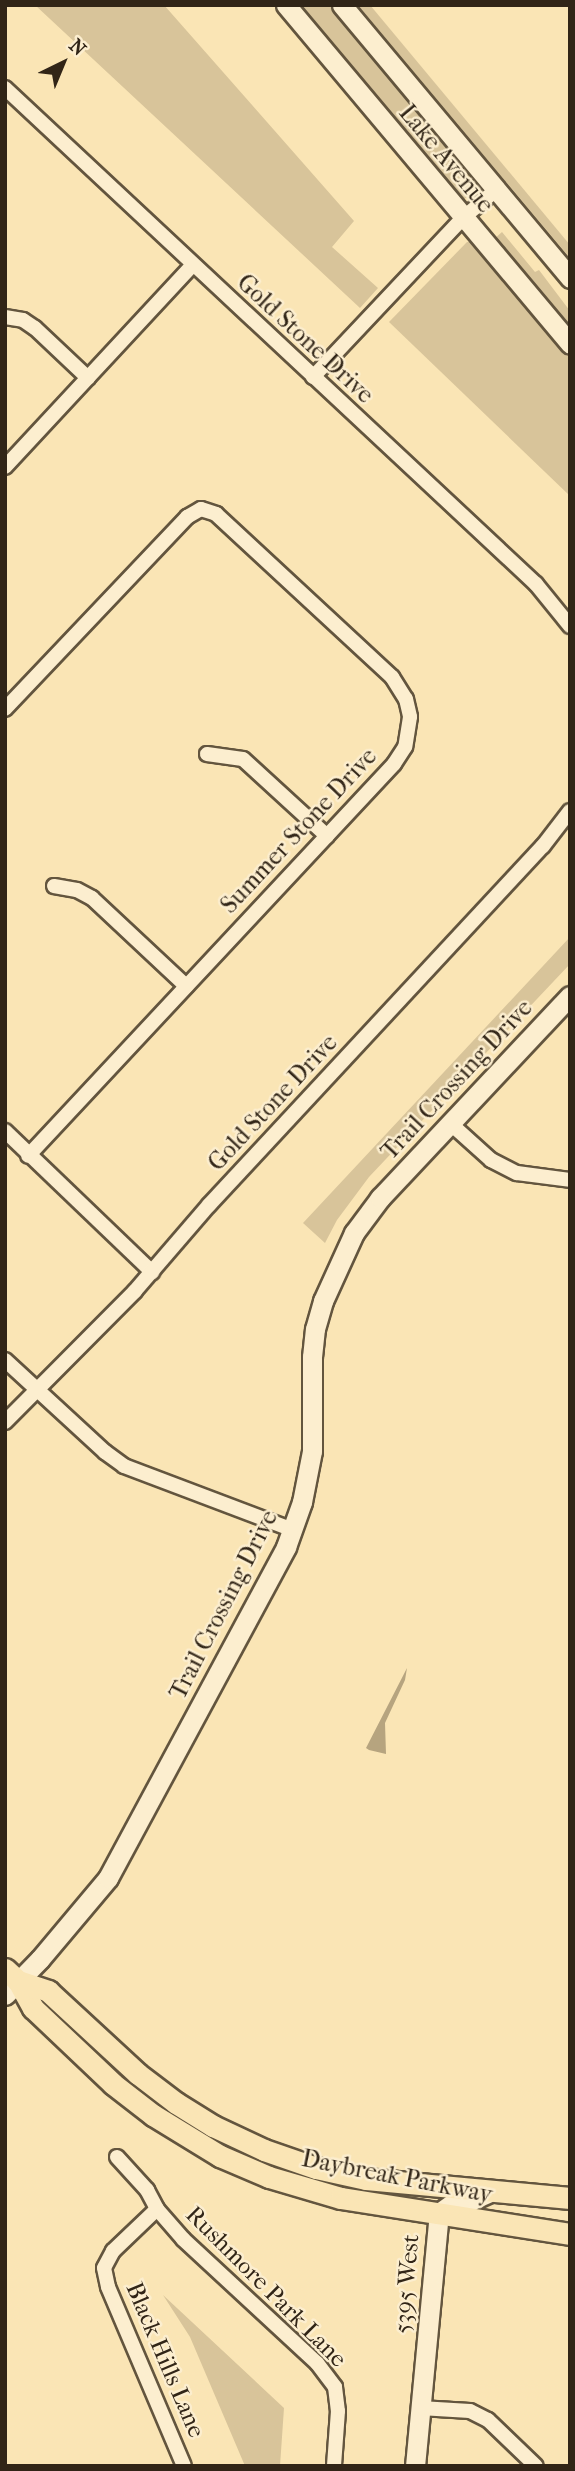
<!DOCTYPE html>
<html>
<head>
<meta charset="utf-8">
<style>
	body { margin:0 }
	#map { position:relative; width:575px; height:2471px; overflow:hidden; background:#fae5b5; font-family:"IM FELL French Canon",serif }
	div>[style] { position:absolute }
	.green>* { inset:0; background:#d8c49a }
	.water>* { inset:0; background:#b6a47f }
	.roads { filter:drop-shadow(2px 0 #63553e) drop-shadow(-2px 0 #63553e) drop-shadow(0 2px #63553e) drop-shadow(0 -2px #63553e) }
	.street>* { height:14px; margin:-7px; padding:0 7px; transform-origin:7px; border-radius:7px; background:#fceecf }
	.secondary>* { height:19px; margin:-9.5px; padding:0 9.5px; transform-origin:9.5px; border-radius:9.5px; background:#fceecf }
	.primary>* { height:21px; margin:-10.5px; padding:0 10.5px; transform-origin:10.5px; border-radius:10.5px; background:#fae5b5 }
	span { translate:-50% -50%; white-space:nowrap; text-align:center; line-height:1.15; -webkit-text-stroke:5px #fceecf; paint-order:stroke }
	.street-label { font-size:24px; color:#312517 }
	.frame { position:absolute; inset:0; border:7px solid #312517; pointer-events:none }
	.north { position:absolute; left:28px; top:28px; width:70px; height:70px; -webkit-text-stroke:5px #fceecf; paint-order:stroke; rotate:43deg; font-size:19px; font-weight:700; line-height:28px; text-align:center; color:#312517 }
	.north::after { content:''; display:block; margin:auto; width:24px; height:32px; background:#312517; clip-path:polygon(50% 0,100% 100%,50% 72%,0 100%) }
</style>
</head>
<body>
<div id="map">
	<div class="green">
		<i style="clip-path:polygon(35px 5px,164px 5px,354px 221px,332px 247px,378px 288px,360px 308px)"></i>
		<i style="clip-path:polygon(295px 5px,333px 5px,480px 184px,478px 188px,462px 201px)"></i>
		<i style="clip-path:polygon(358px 5px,370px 5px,570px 245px,570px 258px)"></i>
		<i style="clip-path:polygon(502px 232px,535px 272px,539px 270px,570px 311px,570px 333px,493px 240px)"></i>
		<i style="clip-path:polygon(467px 242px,472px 242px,570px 358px,570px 496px,389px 322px)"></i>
		<i style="clip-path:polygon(570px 937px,570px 964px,369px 1177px,337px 1220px,325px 1243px,303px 1223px)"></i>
		<i style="clip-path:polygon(163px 2295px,284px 2408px,280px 2466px,245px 2466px,190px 2337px)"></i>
	</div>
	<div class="water">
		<i style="clip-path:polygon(407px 1668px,405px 1680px,385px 1723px,386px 1754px,369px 1750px,366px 1748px)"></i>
	</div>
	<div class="roads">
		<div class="street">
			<i style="left:5px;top:88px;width:727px;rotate:43.05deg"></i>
			<i style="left:536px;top:584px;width:54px;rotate:51deg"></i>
			<i style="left:5px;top:317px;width:18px;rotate:9deg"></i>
			<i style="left:23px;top:320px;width:14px;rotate:34deg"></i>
			<i style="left:35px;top:328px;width:73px;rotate:43.3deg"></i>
			<i style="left:313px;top:377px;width:219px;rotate:-46.7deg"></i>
			<i style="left:463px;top:218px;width:43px;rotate:-40.3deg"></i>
			<i style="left:5px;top:467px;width:276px;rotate:-47.1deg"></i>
			<i style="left:5px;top:709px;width:265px;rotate:-46.5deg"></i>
			<i style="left:187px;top:517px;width:16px;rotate:-30deg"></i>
			<i style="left:201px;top:509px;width:16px;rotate:18deg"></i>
			<i style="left:216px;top:514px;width:240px;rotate:42.8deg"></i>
			<i style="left:392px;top:677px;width:26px;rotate:58deg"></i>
			<i style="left:406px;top:699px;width:18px;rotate:77deg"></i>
			<i style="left:410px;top:717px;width:30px;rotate:99deg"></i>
			<i style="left:405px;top:747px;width:20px;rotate:123deg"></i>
			<i style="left:394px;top:764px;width:536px;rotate:133.04deg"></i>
			<i style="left:207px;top:754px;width:36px;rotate:8deg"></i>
			<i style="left:243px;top:759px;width:114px;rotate:42.5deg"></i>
			<i style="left:54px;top:886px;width:23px;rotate:10deg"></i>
			<i style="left:77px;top:890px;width:17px;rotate:28deg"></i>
			<i style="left:92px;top:898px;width:129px;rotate:43.1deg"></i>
			<i style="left:451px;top:1124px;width:54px;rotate:42deg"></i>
			<i style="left:491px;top:1160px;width:29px;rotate:27deg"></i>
			<i style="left:517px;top:1173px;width:53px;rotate:7.5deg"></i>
			<i style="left:5px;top:1131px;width:204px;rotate:43.8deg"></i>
			<i style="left:5px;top:1360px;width:136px;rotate:42.6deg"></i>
			<i style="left:105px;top:1452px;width:24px;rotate:36deg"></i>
			<i style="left:124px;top:1466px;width:181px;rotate:20.7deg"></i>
			<i style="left:5px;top:1422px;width:185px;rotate:-45.2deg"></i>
			<i style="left:135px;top:1291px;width:113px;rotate:-49.3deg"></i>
			<i style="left:209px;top:1205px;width:490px;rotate:-47.1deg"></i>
			<i style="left:543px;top:846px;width:44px;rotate:-52.4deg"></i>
			<i style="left:117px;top:2157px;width:45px;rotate:47.7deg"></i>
			<i style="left:147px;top:2190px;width:21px;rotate:62deg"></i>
			<i style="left:157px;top:2209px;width:40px;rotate:49deg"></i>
			<i style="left:183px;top:2239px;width:183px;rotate:42.8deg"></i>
			<i style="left:317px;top:2363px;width:30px;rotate:53deg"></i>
			<i style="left:335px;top:2387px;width:24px;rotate:83deg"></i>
			<i style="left:338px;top:2411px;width:55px;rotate:94.2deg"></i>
			<i style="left:157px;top:2209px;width:61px;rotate:136.3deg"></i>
			<i style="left:113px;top:2251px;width:19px;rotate:118deg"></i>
			<i style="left:104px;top:2268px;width:19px;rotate:78deg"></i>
			<i style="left:108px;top:2287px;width:194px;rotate:67deg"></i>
			<i style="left:420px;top:2408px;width:50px;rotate:3.4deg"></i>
			<i style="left:470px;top:2411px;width:20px;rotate:27deg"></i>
			<i style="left:488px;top:2420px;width:66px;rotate:43.8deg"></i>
		</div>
		<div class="secondary">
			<i style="left:286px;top:5px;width:442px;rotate:50deg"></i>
			<i style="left:342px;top:5px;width:356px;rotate:50.1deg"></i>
			<i style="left:5px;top:1995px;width:50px;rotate:-45.8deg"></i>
			<i style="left:40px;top:1959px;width:106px;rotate:-50deg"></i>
			<i style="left:108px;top:1878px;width:376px;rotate:-61.7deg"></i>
			<i style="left:286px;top:1547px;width:48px;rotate:-70.4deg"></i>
			<i style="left:302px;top:1502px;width:52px;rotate:-78.9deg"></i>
			<i style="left:312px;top:1451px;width:94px;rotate:-90deg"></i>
			<i style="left:312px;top:1357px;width:28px;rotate:-84deg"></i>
			<i style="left:315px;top:1329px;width:29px;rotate:-74deg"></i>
			<i style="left:323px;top:1301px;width:75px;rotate:-65.5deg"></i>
			<i style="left:354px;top:1233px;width:44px;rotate:-53.4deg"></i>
			<i style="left:380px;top:1198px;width:277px;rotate:-46.8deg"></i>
			<i style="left:415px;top:2466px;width:254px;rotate:-84.6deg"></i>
			<i style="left:439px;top:2213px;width:22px;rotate:-36deg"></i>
			<i style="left:457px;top:2200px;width:15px"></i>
			<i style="left:472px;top:2200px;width:22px;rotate:-24deg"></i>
		</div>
		<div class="primary">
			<i style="left:5px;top:1969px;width:18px;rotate:43deg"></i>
			<i style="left:18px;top:1981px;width:31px;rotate:61deg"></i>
			<i style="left:33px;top:2008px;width:110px;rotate:43.5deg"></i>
			<i style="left:113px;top:2084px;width:51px;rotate:37.8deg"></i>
			<i style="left:153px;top:2115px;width:79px;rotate:31.5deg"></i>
			<i style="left:220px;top:2156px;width:53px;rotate:23.2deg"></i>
			<i style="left:269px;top:2177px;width:75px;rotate:16.3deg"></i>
			<i style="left:341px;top:2198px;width:232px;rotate:8.9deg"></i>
			<i style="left:18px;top:1981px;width:32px;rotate:18deg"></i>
			<i style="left:48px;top:1991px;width:122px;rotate:42.7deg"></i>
			<i style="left:138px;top:2074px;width:48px;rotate:37.3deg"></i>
			<i style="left:176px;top:2103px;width:44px;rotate:31.9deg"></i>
			<i style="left:213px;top:2126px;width:56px;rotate:25.2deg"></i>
			<i style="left:264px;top:2150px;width:55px;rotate:19.1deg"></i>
			<i style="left:316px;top:2168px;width:51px;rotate:12.4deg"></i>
			<i style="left:366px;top:2179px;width:205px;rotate:5.3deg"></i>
		</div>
	</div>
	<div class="street-label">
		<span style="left:446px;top:159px;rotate:50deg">Lake Avenue</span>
		<span style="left:305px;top:339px;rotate:43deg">Gold Stone Drive</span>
		<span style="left:299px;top:831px;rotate:-47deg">Summer Stone Drive</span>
		<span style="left:457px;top:1080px;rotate:-47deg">Trail Crossing Drive</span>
		<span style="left:273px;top:1103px;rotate:-47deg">Gold Stone Drive</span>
		<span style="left:224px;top:1605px;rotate:-63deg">Trail Crossing Drive</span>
		<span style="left:397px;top:2177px;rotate:11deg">Daybreak Parkway</span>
		<span style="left:407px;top:2284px;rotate:-85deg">5395 West</span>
		<span style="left:266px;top:2287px;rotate:45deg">Rushmore Park Lane</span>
		<span style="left:165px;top:2360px;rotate:67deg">Black Hills Lane</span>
	</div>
	<div class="frame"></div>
	<div class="north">N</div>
</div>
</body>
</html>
